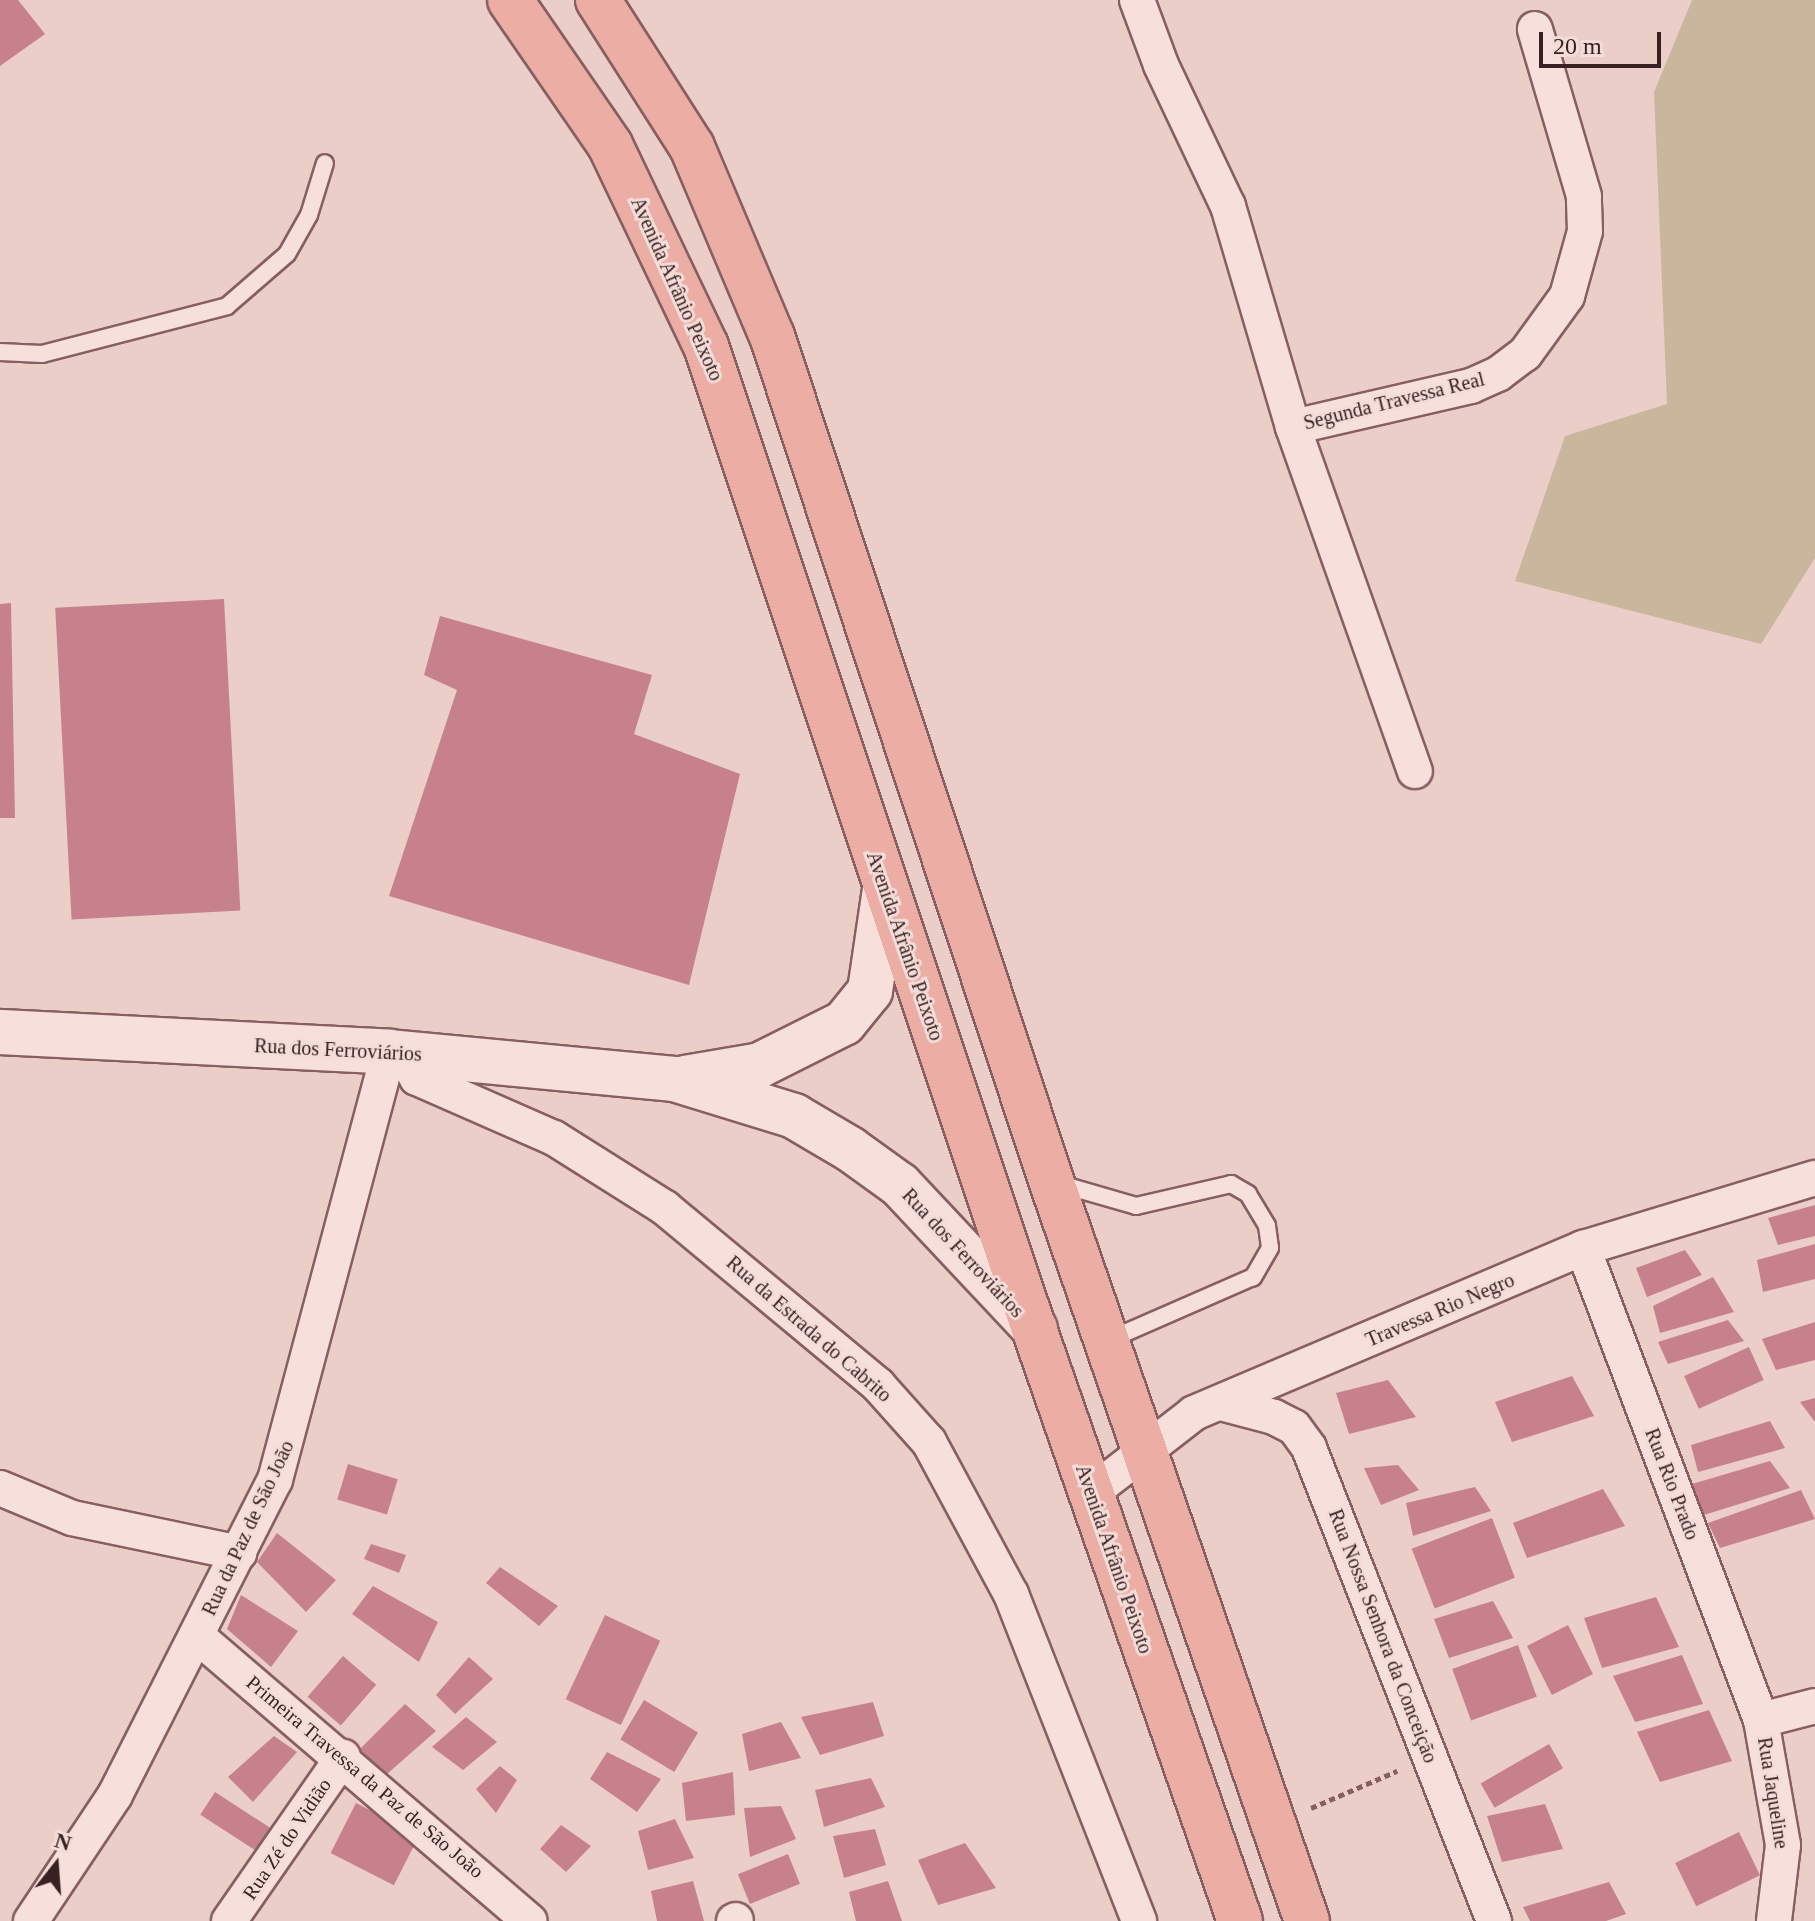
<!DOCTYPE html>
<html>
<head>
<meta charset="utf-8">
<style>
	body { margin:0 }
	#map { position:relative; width:1815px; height:1921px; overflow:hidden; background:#eccec9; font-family:"Times New Roman",serif }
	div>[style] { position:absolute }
	.green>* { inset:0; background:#cab69d }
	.building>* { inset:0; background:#c7818c; transform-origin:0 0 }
	.path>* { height:5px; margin-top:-2.5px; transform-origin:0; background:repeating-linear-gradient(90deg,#875f60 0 6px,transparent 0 10px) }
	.roads { filter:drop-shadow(2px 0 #875f60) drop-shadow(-2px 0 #875f60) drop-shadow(0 2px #875f60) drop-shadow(0 -2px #875f60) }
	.service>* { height:16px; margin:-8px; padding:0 8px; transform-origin:8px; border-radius:8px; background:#f7e0dc }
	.minor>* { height:34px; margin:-17px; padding:0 17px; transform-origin:17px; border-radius:17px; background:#f7e0dc }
	.secondary>* { height:44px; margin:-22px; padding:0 22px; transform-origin:22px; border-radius:22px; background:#f7e0dc }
	.primary>* { height:44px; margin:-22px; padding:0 22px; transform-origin:22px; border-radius:22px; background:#ecada4 }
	span { translate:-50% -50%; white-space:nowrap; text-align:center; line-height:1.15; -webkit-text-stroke:6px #f4dcd8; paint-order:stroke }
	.street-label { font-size:20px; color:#392123 }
	.north { position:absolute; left:16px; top:1825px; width:80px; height:80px; -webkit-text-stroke:6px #f4dcd8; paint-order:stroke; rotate:17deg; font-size:22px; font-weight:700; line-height:32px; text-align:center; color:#392123 }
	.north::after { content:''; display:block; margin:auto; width:28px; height:36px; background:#392123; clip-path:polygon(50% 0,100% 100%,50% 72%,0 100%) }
	.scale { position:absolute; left:1539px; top:32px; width:122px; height:36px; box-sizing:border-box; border:4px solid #392123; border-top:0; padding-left:10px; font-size:24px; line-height:28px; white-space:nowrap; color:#392123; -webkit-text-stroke:6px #f4dcd8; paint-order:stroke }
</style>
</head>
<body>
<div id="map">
	<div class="green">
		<i style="clip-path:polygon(1692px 0,1815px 0,1815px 558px,1761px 644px,1515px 581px,1565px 436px,1667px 404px,1654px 92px)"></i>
	</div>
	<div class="building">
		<i style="clip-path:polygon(0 0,18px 0,45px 34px,0 66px)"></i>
		<i style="left:224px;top:599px;width:312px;height:169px;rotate:87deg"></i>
		<i style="clip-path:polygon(11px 603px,15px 818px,0 818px,0 604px)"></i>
		<i style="clip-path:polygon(440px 616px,652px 675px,634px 734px,740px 774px,689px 985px,389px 896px,457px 690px,424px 675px)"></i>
		<i style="clip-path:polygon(1815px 1205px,1815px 1236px,1778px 1245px,1768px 1218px)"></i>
		<i style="clip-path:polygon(1815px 1244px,1815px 1279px,1763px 1292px,1757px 1260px)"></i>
		<i style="clip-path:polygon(1685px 1250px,1702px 1275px,1647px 1297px,1636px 1268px)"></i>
		<i style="clip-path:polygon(1713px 1277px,1734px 1312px,1660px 1333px,1653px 1306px)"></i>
		<i style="clip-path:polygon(1728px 1320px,1744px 1341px,1668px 1364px,1658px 1342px)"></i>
		<i style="clip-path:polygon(1815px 1322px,1815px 1360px,1776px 1370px,1762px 1339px)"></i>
		<i style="left:1749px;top:1347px;width:36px;height:71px;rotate:66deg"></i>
		<i style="clip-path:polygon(1572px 1376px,1594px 1416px,1512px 1442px,1495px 1402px)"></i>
		<i style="clip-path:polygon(1388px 1380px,1416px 1417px,1349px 1434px,1336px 1393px)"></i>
		<i style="clip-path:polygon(1815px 1398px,1815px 1422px,1800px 1402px)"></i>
		<i style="clip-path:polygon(1770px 1421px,1785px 1448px,1698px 1472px,1691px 1445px)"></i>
		<i style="clip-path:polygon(1770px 1461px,1790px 1488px,1704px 1515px,1692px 1484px)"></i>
		<i style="left:348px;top:1464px;width:52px;height:37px;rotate:17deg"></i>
		<i style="clip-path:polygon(1398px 1465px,1419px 1490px,1381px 1505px,1364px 1468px)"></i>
		<i style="clip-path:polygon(1475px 1487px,1491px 1511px,1413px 1536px,1406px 1503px)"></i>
		<i style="clip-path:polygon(1603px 1489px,1625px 1526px,1527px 1558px,1513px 1523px)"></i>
		<i style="clip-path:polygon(1801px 1490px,1815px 1519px,1720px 1548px,1708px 1523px)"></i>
		<i style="left:1492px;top:1518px;width:64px;height:86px;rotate:69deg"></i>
		<i style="clip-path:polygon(277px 1533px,336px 1580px,306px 1612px,257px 1562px)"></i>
		<i style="clip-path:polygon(371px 1544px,406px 1555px,399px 1573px,364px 1559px)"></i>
		<i style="clip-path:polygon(500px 1567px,558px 1606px,539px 1626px,486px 1583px)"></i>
		<i style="clip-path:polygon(373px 1586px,438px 1622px,419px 1662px,352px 1614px)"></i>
		<i style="clip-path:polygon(241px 1595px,298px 1631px,271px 1667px,227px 1629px)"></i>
		<i style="clip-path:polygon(1656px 1597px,1679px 1647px,1602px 1668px,1584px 1618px)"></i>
		<i style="clip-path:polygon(1493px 1601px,1513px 1638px,1449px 1658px,1434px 1619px)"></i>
		<i style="left:605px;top:1615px;width:61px;height:93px;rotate:25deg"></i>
		<i style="left:1568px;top:1625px;width:55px;height:46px;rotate:63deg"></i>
		<i style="left:1518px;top:1645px;width:55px;height:70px;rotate:70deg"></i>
		<i style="clip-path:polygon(1682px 1655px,1703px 1704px,1635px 1722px,1613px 1676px)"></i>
		<i style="left:343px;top:1656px;width:44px;height:54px;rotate:41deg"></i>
		<i style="clip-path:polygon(469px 1657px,493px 1679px,455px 1714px,436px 1695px)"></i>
		<i style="left:644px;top:1700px;width:63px;height:46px;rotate:31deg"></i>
		<i style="clip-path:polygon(873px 1702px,884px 1736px,820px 1755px,801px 1717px)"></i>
		<i style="clip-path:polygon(405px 1704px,436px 1731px,387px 1774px,359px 1750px)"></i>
		<i style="clip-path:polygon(1709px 1710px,1732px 1761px,1660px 1782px,1637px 1732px)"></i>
		<i style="clip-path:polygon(466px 1717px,497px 1742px,463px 1770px,432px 1747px)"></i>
		<i style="clip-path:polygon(781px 1722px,801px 1758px,749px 1771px,742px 1734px)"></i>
		<i style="clip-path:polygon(274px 1736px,297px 1752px,253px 1802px,228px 1777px)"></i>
		<i style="left:1549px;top:1744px;width:28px;height:79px;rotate:60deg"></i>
		<i style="clip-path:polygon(607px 1752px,661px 1779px,637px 1812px,590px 1779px)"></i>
		<i style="clip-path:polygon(500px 1766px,517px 1780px,496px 1813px,476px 1789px)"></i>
		<i style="clip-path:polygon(733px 1772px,735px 1815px,686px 1821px,682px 1783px)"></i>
		<i style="clip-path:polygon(871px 1778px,885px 1807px,824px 1827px,815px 1790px)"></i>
		<i style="left:215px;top:1792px;width:74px;height:27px;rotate:33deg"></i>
		<i style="left:356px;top:1803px;width:71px;height:56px;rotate:27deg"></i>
		<i style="clip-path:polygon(1545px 1804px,1563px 1849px,1502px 1862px,1487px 1816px)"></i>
		<i style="clip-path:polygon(781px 1806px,796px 1839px,750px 1857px,744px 1808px)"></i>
		<i style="clip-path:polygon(675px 1819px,694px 1858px,648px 1870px,638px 1831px)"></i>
		<i style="clip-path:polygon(561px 1825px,591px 1846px,566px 1872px,540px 1849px)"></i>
		<i style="clip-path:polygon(875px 1829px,886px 1865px,844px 1878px,833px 1836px)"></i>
		<i style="left:1739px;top:1832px;width:48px;height:71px;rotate:64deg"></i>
		<i style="clip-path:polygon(965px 1843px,996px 1888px,938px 1905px,918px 1860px)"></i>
		<i style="left:788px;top:1854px;width:32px;height:54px;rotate:68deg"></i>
		<i style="clip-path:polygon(693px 1881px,704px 1921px,657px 1921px,651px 1891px)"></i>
		<i style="clip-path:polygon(888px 1881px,902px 1921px,856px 1921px,849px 1892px)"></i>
		<i style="clip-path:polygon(1609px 1882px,1626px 1914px,1606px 1921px,1530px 1921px,1523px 1907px)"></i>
	</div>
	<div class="path">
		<i style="left:1311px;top:1808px;width:94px;rotate:-23.3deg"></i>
	</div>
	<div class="roads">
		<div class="service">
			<i style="left:0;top:352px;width:42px;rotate:2.7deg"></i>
			<i style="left:42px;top:354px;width:191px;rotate:-14.5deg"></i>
			<i style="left:227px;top:306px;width:79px;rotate:-40.9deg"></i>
			<i style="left:287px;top:254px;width:45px;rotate:-60.6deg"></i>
			<i style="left:309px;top:215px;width:54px;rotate:-72.9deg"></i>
			<i style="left:1060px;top:1184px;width:79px;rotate:16.1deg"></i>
			<i style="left:1136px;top:1206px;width:98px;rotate:-13deg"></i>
			<i style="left:1231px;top:1184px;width:20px;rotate:30deg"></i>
			<i style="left:1248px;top:1194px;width:37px;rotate:59deg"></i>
			<i style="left:1267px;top:1226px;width:22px;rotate:82deg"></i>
			<i style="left:1270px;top:1248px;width:34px;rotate:120deg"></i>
			<i style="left:1253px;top:1277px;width:157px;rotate:156.4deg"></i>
		</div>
		<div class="minor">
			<i style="left:1137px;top:0;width:69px;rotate:69.7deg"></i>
			<i style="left:1161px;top:65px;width:156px;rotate:64.6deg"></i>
			<i style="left:1228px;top:206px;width:230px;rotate:73.6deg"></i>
			<i style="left:1293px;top:427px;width:365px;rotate:70.5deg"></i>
			<i style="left:1293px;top:427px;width:183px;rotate:-13deg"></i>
			<i style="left:1471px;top:386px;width:30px;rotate:-24deg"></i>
			<i style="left:1498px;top:374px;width:34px;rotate:-37deg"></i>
			<i style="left:1525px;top:354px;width:72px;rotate:-54.1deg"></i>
			<i style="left:1567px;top:296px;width:67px;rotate:-74.5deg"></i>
			<i style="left:1585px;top:231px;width:35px;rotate:-92deg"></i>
			<i style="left:1584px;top:196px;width:174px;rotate:-106.4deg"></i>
			<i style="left:404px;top:1053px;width:28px;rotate:63deg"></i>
			<i style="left:417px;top:1078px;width:150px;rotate:23.7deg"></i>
			<i style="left:554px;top:1138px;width:131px;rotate:32.2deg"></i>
			<i style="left:665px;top:1208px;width:277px;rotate:39.7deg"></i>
			<i style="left:878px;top:1385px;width:76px;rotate:48.2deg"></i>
			<i style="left:929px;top:1442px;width:173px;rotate:61.7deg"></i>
			<i style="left:1011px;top:1594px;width:351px;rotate:68.6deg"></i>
			<i style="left:1583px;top:1248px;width:504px;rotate:69.34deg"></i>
			<i style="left:1761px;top:1720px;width:127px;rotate:80deg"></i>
			<i style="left:1783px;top:1845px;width:77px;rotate:96.8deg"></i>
			<i style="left:1221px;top:1403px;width:55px;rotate:14.8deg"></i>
			<i style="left:1274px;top:1417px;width:22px;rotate:27deg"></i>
			<i style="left:1294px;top:1427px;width:26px;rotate:54deg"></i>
			<i style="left:1309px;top:1448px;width:508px;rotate:68.64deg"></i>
			<i style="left:0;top:1488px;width:78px;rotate:22.6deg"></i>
			<i style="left:72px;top:1518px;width:171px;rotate:11.8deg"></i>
			<i style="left:1091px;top:1493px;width:130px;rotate:-37.8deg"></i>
			<i style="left:1194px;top:1413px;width:423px;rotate:-23deg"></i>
			<i style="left:1583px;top:1248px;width:242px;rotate:-16.8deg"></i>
			<i style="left:197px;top:1636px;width:438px;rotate:40.6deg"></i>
			<i style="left:1761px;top:1720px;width:56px;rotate:-14.5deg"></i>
			<i style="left:31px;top:1921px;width:151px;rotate:-56.3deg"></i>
			<i style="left:115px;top:1795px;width:353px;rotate:-63.1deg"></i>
			<i style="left:275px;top:1480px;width:443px;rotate:-75.1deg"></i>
			<i style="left:229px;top:1921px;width:200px;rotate:-55.2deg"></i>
			<i style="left:734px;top:1921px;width:2px;rotate:-27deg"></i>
		</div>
		<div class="secondary">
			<i style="left:0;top:1032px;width:390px;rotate:2.9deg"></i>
			<i style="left:389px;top:1052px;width:286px;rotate:5.4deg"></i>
			<i style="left:674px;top:1079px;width:126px;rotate:17.1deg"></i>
			<i style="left:794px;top:1116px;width:65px;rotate:30.5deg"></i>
			<i style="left:850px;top:1149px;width:62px;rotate:35.8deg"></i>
			<i style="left:900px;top:1185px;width:197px;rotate:46.8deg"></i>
			<i style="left:685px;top:1078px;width:76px;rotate:-9.8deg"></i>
			<i style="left:760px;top:1065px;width:94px;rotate:-26.6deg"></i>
			<i style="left:844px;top:1023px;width:41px;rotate:-50.9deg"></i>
			<i style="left:870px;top:991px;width:102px;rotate:-81.6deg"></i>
		</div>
		<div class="primary">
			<i style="left:510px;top:0;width:176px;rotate:55.4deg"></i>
			<i style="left:610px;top:145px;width:223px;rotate:64.5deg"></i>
			<i style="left:706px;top:346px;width:999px;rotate:71.57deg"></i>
			<i style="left:1022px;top:1294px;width:664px;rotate:70.83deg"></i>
			<i style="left:598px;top:0;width:174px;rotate:57.4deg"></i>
			<i style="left:692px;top:147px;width:205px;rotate:67.1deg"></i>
			<i style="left:772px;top:336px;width:889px;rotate:71.71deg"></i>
			<i style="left:1051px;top:1180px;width:784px;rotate:70.94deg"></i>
		</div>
	</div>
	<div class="street-label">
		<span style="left:677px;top:289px;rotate:66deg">Avenida Afrânio Peixoto</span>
		<span style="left:1394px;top:401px;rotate:-14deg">Segunda Travessa Real</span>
		<span style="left:905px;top:946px;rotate:71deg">Avenida Afrânio Peixoto</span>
		<span style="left:338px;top:1050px;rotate:3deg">Rua dos Ferroviários</span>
		<span style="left:963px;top:1253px;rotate:47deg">Rua dos Ferroviários</span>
		<span style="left:1440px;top:1310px;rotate:-23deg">Travessa Rio Negro</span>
		<span style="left:809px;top:1329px;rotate:41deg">Rua da Estrada do Cabrito</span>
		<span style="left:1672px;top:1484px;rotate:69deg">Rua Rio Prado</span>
		<span style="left:248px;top:1528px;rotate:-65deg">Rua da Paz de São João</span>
		<span style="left:1114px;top:1559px;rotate:71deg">Avenida Afrânio Peixoto</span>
		<span style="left:1383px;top:1636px;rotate:69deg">Rua Nossa Senhora da Conceição</span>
		<span style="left:365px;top:1777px;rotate:40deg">Primeira Travessa da Paz de São João</span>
		<span style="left:1773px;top:1793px;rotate:81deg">Rua Jaqueline</span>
		<span style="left:287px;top:1839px;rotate:-56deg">Rua Zé do Vidião</span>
	</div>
	<div class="north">N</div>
	<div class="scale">20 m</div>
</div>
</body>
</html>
